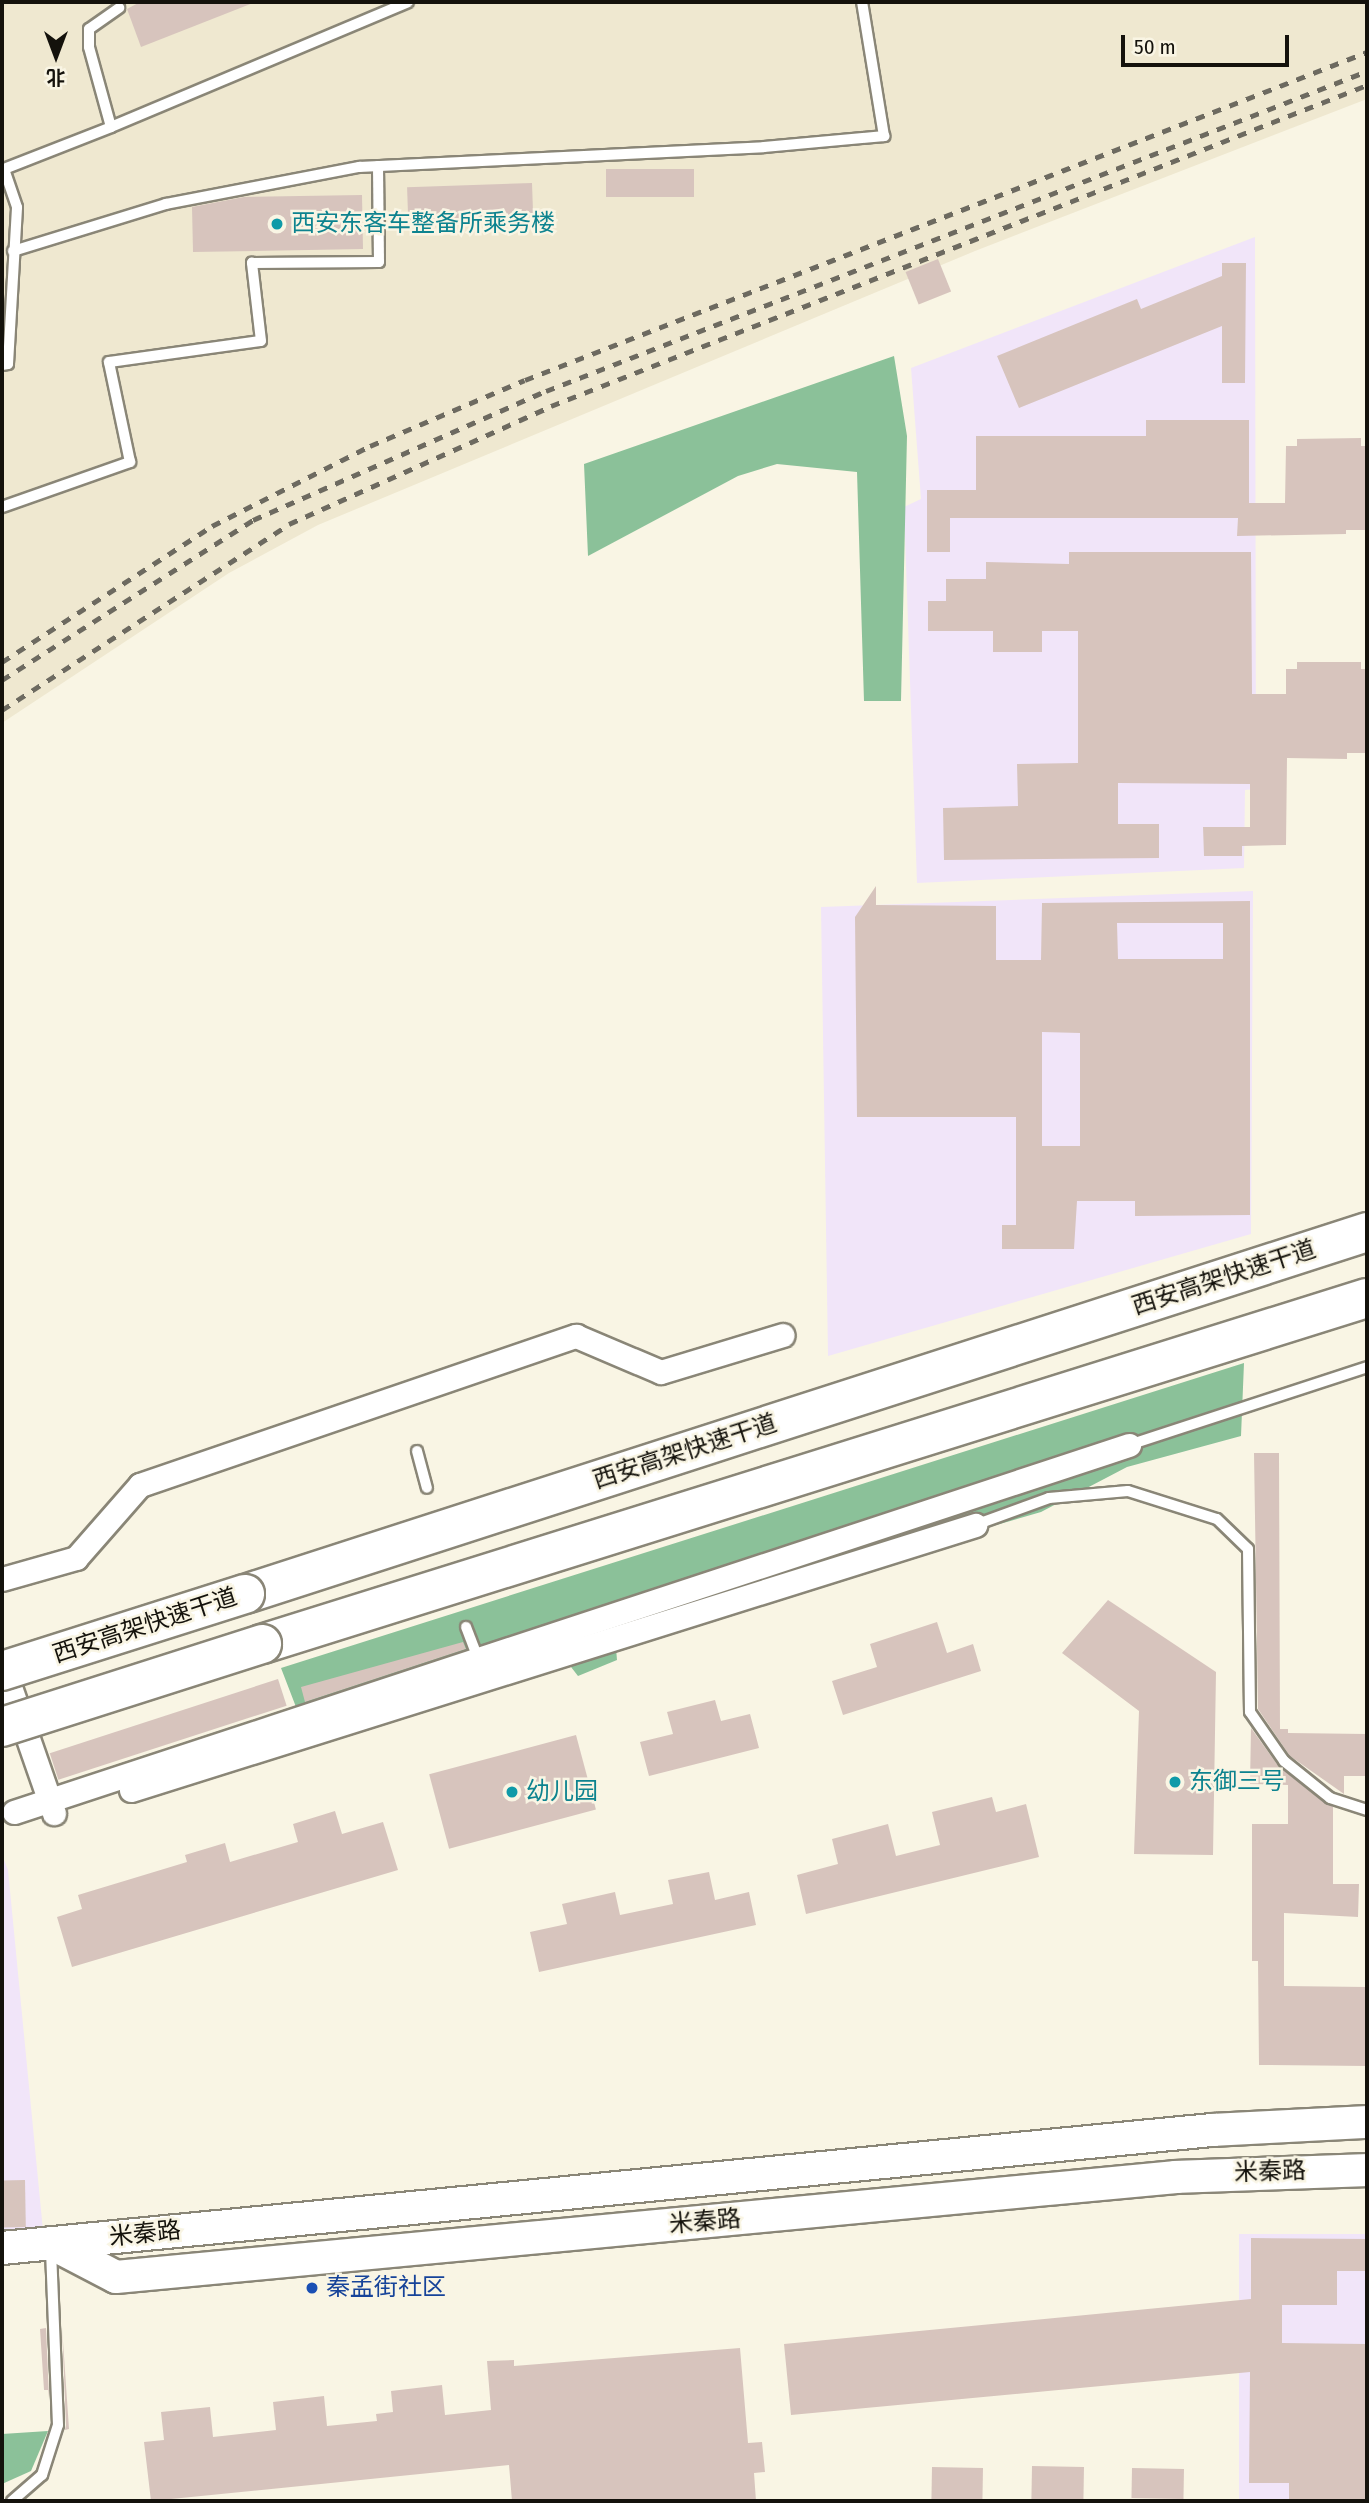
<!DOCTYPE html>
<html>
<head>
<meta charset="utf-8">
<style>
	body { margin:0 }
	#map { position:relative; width:1369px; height:2503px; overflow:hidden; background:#f9f5e4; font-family:"Fira Sans Condensed","Noto Sans SC",sans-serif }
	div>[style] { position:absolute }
	.built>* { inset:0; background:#efe8d0 }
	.industrial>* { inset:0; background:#f1e5f9; transform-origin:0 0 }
	.forest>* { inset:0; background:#8bc199 }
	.building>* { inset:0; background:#d7c4bd; transform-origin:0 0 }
	.roads { filter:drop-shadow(2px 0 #8a8677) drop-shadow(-2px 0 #8a8677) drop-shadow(0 2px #8a8677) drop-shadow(0 -2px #8a8677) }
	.lane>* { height:10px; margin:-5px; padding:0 5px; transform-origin:5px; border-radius:5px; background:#fff }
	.street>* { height:23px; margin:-11.5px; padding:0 11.5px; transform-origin:11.5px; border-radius:11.5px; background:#fff }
	.secondary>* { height:32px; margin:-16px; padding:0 16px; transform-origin:16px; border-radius:16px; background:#fff }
	.highway>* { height:38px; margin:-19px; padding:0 19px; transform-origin:19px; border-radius:19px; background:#fff }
	.rail>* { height:5px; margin-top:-2.5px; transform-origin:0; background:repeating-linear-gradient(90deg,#6d6a60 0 9px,transparent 0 18px) }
	.bridges { filter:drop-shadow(2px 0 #8a8677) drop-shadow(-2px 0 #8a8677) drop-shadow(0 2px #8a8677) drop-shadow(0 -2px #8a8677) }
	.highway-bridge>* { height:38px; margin:-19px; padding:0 19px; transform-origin:19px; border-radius:19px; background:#fff }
	.dots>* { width:19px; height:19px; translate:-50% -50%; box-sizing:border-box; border:4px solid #f9f5e4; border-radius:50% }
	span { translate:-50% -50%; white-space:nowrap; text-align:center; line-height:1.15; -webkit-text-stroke:5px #f9f5e4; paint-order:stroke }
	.culture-label { font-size:24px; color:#0d838f }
	.left { translate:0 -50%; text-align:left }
	.street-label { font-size:24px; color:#14120c }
	.transit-label { font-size:24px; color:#164399 }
	.frame { position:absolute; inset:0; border:4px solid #14120c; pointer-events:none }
	.north { position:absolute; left:21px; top:21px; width:70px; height:70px; -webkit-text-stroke:5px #f9f5e4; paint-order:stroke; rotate:180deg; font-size:19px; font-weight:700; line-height:28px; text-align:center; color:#14120c }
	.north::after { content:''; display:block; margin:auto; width:24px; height:32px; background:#14120c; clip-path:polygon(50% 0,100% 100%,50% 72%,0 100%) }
	.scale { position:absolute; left:1121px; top:35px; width:168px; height:32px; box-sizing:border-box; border:4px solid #14120c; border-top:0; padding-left:9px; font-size:21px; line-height:24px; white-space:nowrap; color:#14120c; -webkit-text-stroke:5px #f9f5e4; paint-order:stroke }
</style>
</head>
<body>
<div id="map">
	<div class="built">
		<i style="clip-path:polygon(2px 2px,1367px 2px,1367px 99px,975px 251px,318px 525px,229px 573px,2px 723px)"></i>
	</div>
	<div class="industrial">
		<i style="clip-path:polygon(1255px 237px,1256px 789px,1245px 790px,1244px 868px,917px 883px,904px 507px,921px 499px,911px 368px)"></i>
		<i style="clip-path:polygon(1253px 891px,1251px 1234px,828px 1356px,821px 907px)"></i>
		<i style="clip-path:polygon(2px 1855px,8px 1870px,44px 2241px,2px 2245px)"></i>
		<i style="left:1367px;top:2234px;width:267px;height:128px;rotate:90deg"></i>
	</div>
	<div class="forest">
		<i style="clip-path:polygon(894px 356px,907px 436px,901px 701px,864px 701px,857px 472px,777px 464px,738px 476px,588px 556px,584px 464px)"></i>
		<i style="clip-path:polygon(1244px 1363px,1241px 1436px,1127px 1467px,1041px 1512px,615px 1636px,617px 1660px,578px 1676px,544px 1632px,301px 1720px,281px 1668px)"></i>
		<i style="clip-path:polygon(48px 2431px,31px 2471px,2px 2484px,2px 2434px)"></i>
	</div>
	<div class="building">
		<i style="clip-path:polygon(140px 2px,253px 2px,253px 3px,141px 47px,127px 9px)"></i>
		<i style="left:694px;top:169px;width:28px;height:88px;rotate:90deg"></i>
		<i style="left:532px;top:183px;width:33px;height:125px;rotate:88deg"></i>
		<i style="clip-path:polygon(362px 195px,363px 249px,193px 252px,192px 207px,244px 197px)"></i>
		<i style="left:938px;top:259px;width:35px;height:35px;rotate:68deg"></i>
		<i style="clip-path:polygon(1222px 263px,1246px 263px,1245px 383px,1222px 383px,1222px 326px,1019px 408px,997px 356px,1137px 299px,1141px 309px,1222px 276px)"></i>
		<i style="clip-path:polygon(1146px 420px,1249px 420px,1249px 503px,1285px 503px,1286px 446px,1297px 446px,1297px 439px,1361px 438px,1361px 446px,1367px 446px,1367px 530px,1346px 530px,1346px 534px,1237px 536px,1238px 518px,950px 518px,950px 552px,927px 552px,927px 490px,976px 490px,976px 436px,1146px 436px)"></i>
		<i style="clip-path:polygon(1069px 552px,1251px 552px,1252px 694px,1286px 694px,1286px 669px,1297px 669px,1297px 662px,1361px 662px,1361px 669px,1367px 669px,1367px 753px,1347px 753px,1347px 759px,1287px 758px,1286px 845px,1242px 846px,1242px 856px,1204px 856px,1203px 827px,1250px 827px,1250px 784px,1118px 783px,1118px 824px,1159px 824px,1159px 858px,944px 860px,943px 808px,1018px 806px,1017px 764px,1078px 763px,1078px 631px,1042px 631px,1042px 652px,993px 652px,993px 631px,928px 631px,928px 601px,946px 601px,946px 579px,986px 579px,986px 562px,1069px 564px)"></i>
		<i style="clip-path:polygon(evenodd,876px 886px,876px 905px,996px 906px,996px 960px,1041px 960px,1042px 903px,1250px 901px,1250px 1215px,1135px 1216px,1135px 1201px,1077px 1201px,1074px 1249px,1002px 1249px,1002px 1225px,1016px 1225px,1016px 1117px,857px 1117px,855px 917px,876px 886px,1117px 923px,1223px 923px,1223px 959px,1118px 959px,1117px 923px,876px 886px,1042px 1032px,1080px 1033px,1080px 1146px,1042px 1146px,1042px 1032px)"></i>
		<i style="clip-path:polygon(1254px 1453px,1279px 1453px,1280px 1729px,1288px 1729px,1288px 1733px,1367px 1734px,1367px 1776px,1344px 1776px,1344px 1794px,1290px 1756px,1258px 1709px)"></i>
		<i style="clip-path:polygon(1108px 1600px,1216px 1672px,1213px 1855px,1134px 1854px,1139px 1711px,1062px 1653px)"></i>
		<i style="clip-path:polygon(937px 1622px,947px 1653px,973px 1644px,981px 1671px,843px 1715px,832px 1681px,877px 1667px,870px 1644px)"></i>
		<i style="clip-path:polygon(463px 1642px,466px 1649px,305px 1702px,301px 1687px)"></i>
		<i style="left:278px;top:1679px;width:28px;height:240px;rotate:72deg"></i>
		<i style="clip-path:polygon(715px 1700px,721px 1721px,750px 1714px,759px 1748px,649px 1776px,640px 1742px,673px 1734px,667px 1712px)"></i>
		<i style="clip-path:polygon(1251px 1728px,1279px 1767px,1333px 1807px,1333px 1884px,1359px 1884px,1358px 1917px,1284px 1913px,1284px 1986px,1367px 1987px,1367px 2066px,1259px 2065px,1258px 1961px,1252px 1961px,1252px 1824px,1288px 1824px,1288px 1785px,1250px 1784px)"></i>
		<i style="left:576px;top:1735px;width:77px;height:152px;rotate:75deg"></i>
		<i style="clip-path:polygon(992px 1797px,996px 1812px,1026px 1804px,1039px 1857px,806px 1914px,797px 1875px,838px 1864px,832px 1839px,888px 1824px,896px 1856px,940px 1845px,932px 1812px)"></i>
		<i style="clip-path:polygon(335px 1811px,342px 1834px,383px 1822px,398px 1870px,72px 1967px,57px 1917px,82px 1909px,78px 1895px,187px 1862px,185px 1855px,225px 1843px,230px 1862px,298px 1842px,293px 1824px)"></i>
		<i style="clip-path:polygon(709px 1872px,715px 1900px,749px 1892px,756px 1925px,539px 1972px,530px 1932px,567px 1924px,562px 1904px,615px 1892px,620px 1915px,673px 1904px,668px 1880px)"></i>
		<i style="left:25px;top:2180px;width:47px;height:23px;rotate:89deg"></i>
		<i style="clip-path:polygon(1251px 2238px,1367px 2239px,1367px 2271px,1337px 2271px,1337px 2305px,1282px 2305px,1282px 2343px,1367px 2344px,1367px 2501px,1289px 2501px,1289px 2483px,1249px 2483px,1250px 2372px,791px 2415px,784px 2344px,1251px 2299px)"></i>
		<i style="clip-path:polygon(62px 2327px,69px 2429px,65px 2430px,66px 2425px)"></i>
		<i style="clip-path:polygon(46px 2328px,49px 2398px,48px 2390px,44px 2390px,40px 2329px)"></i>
		<i style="clip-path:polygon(740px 2348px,748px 2443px,762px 2442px,765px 2472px,754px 2473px,756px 2501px,512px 2501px,509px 2465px,151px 2501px,144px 2442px,164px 2440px,161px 2412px,210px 2407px,213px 2437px,276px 2430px,273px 2402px,324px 2396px,327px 2426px,377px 2421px,376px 2414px,393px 2412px,391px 2391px,442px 2385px,445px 2415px,491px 2410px,487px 2361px,514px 2360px,514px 2366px)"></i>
		<i style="left:1032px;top:2466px;width:52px;height:35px;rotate:1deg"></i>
		<i style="left:932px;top:2467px;width:51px;height:34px;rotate:1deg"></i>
		<i style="left:1132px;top:2468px;width:52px;height:30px;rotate:1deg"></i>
	</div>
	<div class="roads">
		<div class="lane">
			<i style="left:111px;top:127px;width:322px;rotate:-22.8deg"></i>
			<i style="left:13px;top:251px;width:160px;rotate:-17.1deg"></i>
			<i style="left:166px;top:204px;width:197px;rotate:-10.9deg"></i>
			<i style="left:359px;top:167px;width:405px;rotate:-2.8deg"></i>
			<i style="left:764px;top:147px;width:121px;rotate:-5.2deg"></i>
			<i style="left:884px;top:136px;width:136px;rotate:-99.3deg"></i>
			<i style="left:2px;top:365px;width:6px;rotate:-9deg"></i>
			<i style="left:8px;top:364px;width:157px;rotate:-86.7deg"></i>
			<i style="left:17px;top:207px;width:40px;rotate:-108.9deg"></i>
			<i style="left:4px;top:169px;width:115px;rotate:-21.4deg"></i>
			<i style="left:111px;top:127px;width:83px;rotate:-105.4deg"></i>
			<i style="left:89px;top:47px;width:18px;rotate:-90deg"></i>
			<i style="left:89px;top:29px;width:37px;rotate:-35deg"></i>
			<i style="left:2px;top:507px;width:136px;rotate:-19.4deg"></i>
			<i style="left:130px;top:462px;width:102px;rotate:-101.9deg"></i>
			<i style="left:109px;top:362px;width:153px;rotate:-7.9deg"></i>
			<i style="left:261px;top:341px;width:79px;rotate:-96.6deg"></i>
			<i style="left:252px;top:263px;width:127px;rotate:-0.5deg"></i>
			<i style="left:379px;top:262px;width:96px;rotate:-90.6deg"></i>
			<i style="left:1129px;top:1445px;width:250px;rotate:-18.1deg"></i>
			<i style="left:417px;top:1451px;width:38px;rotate:75deg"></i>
			<i style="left:975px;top:1525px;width:79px;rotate:-20deg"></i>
			<i style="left:1049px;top:1498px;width:79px;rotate:-5.1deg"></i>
			<i style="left:1128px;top:1491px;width:93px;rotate:17.5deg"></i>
			<i style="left:1217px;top:1519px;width:43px;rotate:44.1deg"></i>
			<i style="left:1248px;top:1549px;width:163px;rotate:89.3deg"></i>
			<i style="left:1250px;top:1712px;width:60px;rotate:55.2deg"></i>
			<i style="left:1284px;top:1761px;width:59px;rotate:38.8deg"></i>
			<i style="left:1330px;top:1798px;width:39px;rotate:18deg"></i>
			<i style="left:466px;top:1627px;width:34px;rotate:69deg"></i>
			<i style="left:12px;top:2501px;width:40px;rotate:-41deg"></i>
			<i style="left:42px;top:2475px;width:52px;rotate:-72.3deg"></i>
			<i style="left:58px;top:2425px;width:176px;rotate:-92.3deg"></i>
		</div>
		<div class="street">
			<i style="left:2px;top:1579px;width:77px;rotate:-15.8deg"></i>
			<i style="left:76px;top:1558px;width:97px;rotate:-48.8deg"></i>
			<i style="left:140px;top:1485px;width:461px;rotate:-18.9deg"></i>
			<i style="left:576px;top:1336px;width:92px;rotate:23deg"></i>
			<i style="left:661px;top:1372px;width:127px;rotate:-16.9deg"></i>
			<i style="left:2px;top:1664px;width:158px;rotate:70.8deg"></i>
			<i style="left:131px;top:1790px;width:885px;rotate:-17.43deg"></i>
			<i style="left:14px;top:1812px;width:1174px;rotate:-18.22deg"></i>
		</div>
		<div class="secondary">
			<i style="left:51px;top:2243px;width:73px;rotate:27.6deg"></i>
			<i style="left:116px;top:2277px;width:1065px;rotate:-5.39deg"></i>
			<i style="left:1176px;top:2177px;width:191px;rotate:-2.1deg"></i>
			<i style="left:2px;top:2248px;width:1217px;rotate:-5.57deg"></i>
			<i style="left:1213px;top:2130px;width:154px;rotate:-3deg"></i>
		</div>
		<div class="highway">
			<i style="left:245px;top:1594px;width:1179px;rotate:-17.88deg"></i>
			<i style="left:262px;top:1644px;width:1158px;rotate:-17.39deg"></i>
		</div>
	</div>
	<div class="rail">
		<i style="left:2px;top:662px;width:250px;rotate:-32.9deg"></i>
		<i style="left:212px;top:526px;width:177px;rotate:-26.9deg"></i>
		<i style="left:370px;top:446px;width:168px;rotate:-23.1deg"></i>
		<i style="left:525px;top:380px;width:904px;rotate:-21.28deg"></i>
		<i style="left:2px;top:680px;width:298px;rotate:-32.5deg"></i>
		<i style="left:253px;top:520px;width:320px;rotate:-23.8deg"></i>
		<i style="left:546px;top:391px;width:881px;rotate:-21.29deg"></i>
		<i style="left:2px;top:710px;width:342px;rotate:-32.9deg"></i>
		<i style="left:289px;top:524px;width:287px;rotate:-24.2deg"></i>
		<i style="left:551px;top:406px;width:877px;rotate:-21.47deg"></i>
	</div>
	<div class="bridges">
		<div class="highway-bridge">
			<i style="left:2px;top:1671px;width:255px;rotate:-17.6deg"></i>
			<i style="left:2px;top:1727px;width:273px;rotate:-17.7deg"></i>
		</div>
	</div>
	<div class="dots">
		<i style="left:277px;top:224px;background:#0f9aa8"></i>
		<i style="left:1175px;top:1782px;background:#0f9aa8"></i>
		<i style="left:512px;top:1792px;background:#0f9aa8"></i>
		<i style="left:312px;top:2288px;background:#1a4fb4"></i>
	</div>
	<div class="culture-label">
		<span class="left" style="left:291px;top:224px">西安东客车整备所乘务楼</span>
		<span class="left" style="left:1189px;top:1782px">东御三号</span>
		<span class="left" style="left:526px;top:1792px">幼儿园</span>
	</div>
	<div class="street-label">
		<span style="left:1224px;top:1278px;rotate:-18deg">西安高架快速干道</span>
		<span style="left:685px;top:1452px;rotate:-18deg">西安高架快速干道</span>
		<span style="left:145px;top:1626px;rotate:-18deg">西安高架快速干道</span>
		<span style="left:1270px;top:2172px;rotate:-2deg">米秦路</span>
		<span style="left:705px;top:2222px;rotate:-5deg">米秦路</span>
		<span style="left:145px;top:2234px;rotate:-6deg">米秦路</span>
	</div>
	<div class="transit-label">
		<span class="left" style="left:326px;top:2288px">秦孟街社区</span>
	</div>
	<div class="frame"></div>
	<div class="north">北</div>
	<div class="scale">50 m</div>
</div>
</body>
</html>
